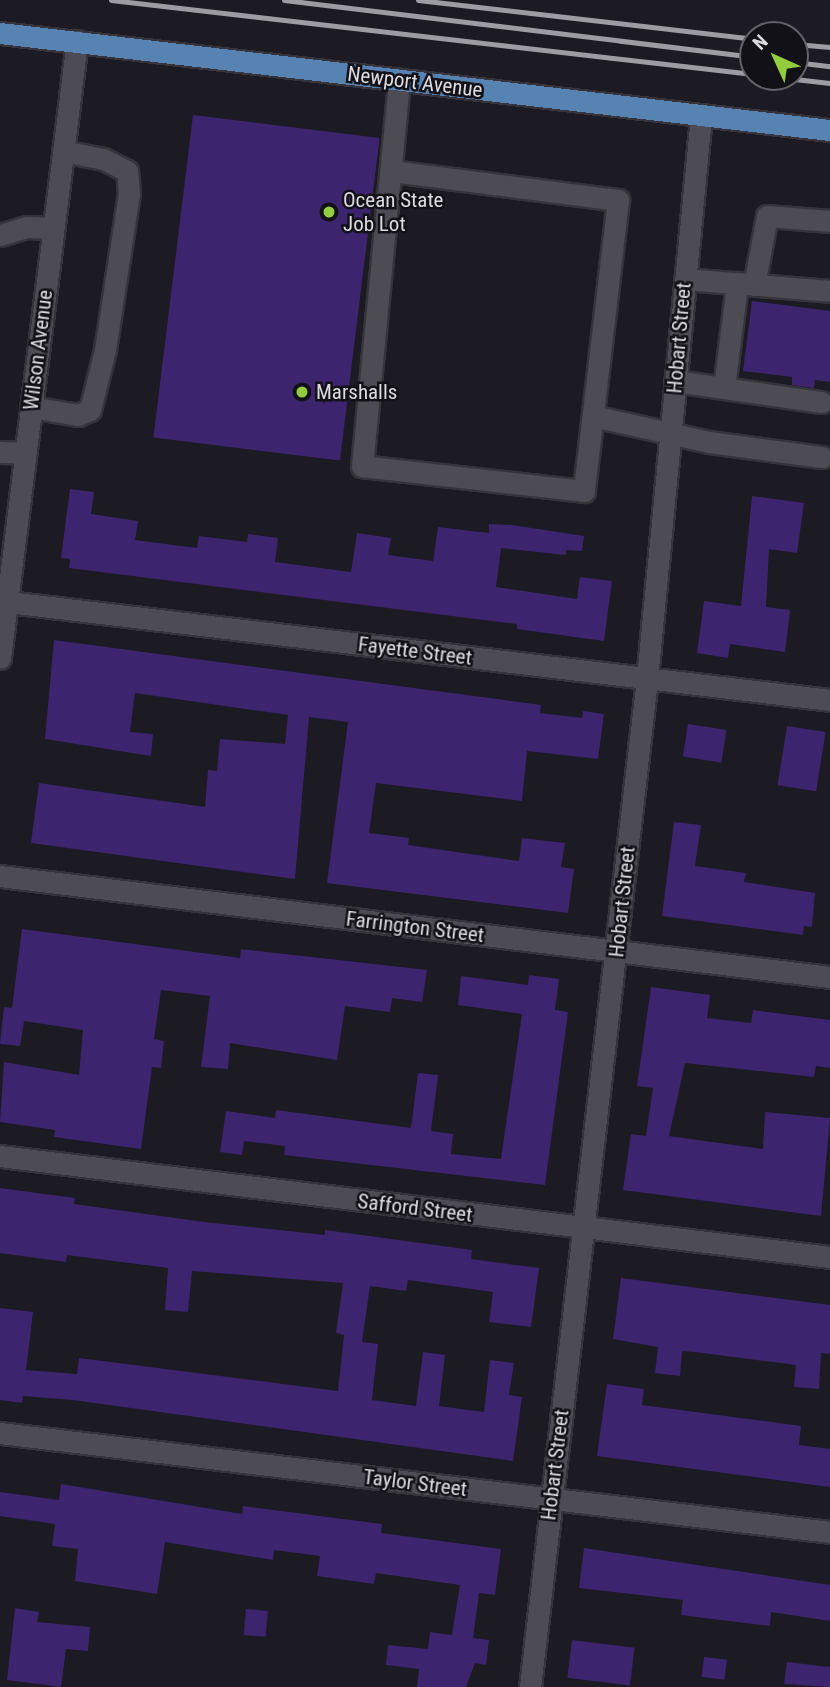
<!DOCTYPE html>
<html>
<head>
<meta charset="utf-8">
<style>
	body { margin:0 }
	#map { position:relative; width:830px; height:1687px; overflow:hidden; background:#1c1a22; font-family:"Roboto Condensed",sans-serif }
	div>[style] { position:absolute }
	.building>* { inset:0; background:#3d246f; transform-origin:0 0 }
	.roads { filter:drop-shadow(2px 0 #36343a) drop-shadow(-2px 0 #36343a) drop-shadow(0 2px #36343a) drop-shadow(0 -2px #36343a) }
	.minor>* { height:21px; margin:-10.5px; padding:0 10.5px; transform-origin:10.5px; border-radius:10.5px; background:#4d4b53 }
	.major>* { height:21px; margin:-10.5px; padding:0 10.5px; transform-origin:10.5px; border-radius:10.5px; background:#5683b1 }
	.rail>* { height:5px; margin:-2.5px; padding:0 2.5px; transform-origin:2.5px; border-radius:2.5px; background:#9d9ca2 }
	.dots>* { width:19px; height:19px; translate:-50% -50%; box-sizing:border-box; border:4px solid #131118; border-radius:50% }
	span { translate:-50% -50%; white-space:nowrap; text-align:center; line-height:1.15; -webkit-text-stroke:5px #131118; paint-order:stroke }
	.street-label { font-size:21px; color:#dcdbe0 }
	.poi-label { font-size:21px; color:#dcdbe0 }
	.left { translate:0 -50%; text-align:left }
	.north { position:absolute; left:739px; top:21px; width:70px; height:70px; box-sizing:border-box; background:#131118; border:2px solid #636268; border-radius:50%; rotate:315deg; font-size:19px; font-weight:700; line-height:28px; text-align:center; color:#dcdbe0 }
	.north::after { content:''; display:block; margin:auto; width:24px; height:32px; background:#91cd3f; clip-path:polygon(50% 0,100% 100%,50% 72%,0 100%) }
</style>
</head>
<body>
<div id="map">
	<div class="building">
		<i style="left:193px;top:115px;width:188px;height:325px;rotate:7deg"></i>
		<i style="clip-path:polygon(752px 301px,830px 311px,830px 382px,815px 380px,814px 388px,792px 385px,792px 377px,743px 371px)"></i>
		<i style="clip-path:polygon(70px 489px,94px 492px,91px 514px,138px 521px,135px 540px,197px 548px,199px 536px,247px 542px,248px 534px,278px 538px,275px 562px,351px 572px,357px 533px,391px 538px,388px 555px,433px 561px,438px 527px,489px 533px,489px 524px,512px 525px,584px 536px,582px 551px,566px 550px,566px 555px,501px 548px,496px 587px,577px 599px,580px 577px,612px 581px,604px 641px,517px 629px,517px 624px,69px 568px,70px 559px,61px 558px)"></i>
		<i style="clip-path:polygon(752px 496px,804px 503px,797px 553px,769px 549px,766px 607px,790px 610px,785px 652px,730px 644px,728px 658px,697px 653px,704px 601px,741px 606px)"></i>
		<i style="clip-path:polygon(54px 640px,541px 705px,540px 713px,582px 718px,583px 711px,604px 714px,598px 759px,527px 751px,522px 801px,376px 783px,369px 833px,409px 838px,408px 845px,519px 861px,522px 838px,565px 843px,561px 867px,574px 869px,568px 913px,327px 883px,348px 722px,309px 717px,295px 879px,31px 843px,39px 783px,205px 807px,208px 770px,217px 771px,220px 739px,285px 744px,288px 715px,135px 693px,130px 732px,153px 734px,151px 756px,45px 739px)"></i>
		<i style="left:688px;top:724px;width:39px;height:33px;rotate:9deg"></i>
		<i style="left:787px;top:726px;width:39px;height:60px;rotate:9deg"></i>
		<i style="clip-path:polygon(674px 822px,701px 825px,695px 866px,746px 873px,744px 882px,815px 893px,812px 927px,804px 926px,803px 935px,662px 916px)"></i>
		<i style="clip-path:polygon(22px 929px,240px 958px,241px 949px,427px 970px,422px 1002px,392px 998px,390px 1012px,345px 1006px,337px 1060px,230px 1043px,228px 1069px,201px 1067px,210px 996px,161px 990px,154px 1039px,164px 1041px,161px 1068px,152px 1067px,141px 1149px,54px 1137px,55px 1130px,0 1122px,4px 1062px,79px 1075px,83px 1030px,24px 1021px,20px 1046px,0 1044px,4px 1007px,12px 1008px)"></i>
		<i style="clip-path:polygon(529px 975px,559px 979px,555px 1010px,568px 1012px,545px 1185px,284px 1155px,285px 1146px,244px 1141px,242px 1155px,220px 1152px,226px 1111px,275px 1118px,276px 1110px,411px 1128px,418px 1073px,438px 1075px,431px 1131px,453px 1134px,451px 1154px,501px 1159px,522px 1014px,458px 1005px,461px 976px,528px 985px)"></i>
		<i style="clip-path:polygon(651px 987px,710px 995px,707px 1018px,751px 1023px,753px 1010px,830px 1020px,830px 1068px,816px 1066px,814px 1077px,685px 1063px,669px 1136px,763px 1149px,765px 1112px,830px 1118px,821px 1216px,623px 1190px,631px 1134px,646px 1136px,653px 1088px,637px 1086px)"></i>
		<i style="clip-path:polygon(0 1188px,75px 1198px,74px 1204px,204px 1222px,325px 1235px,325px 1230px,472px 1250px,471px 1259px,539px 1268px,531px 1327px,489px 1322px,493px 1292px,408px 1280px,406px 1291px,370px 1286px,362px 1342px,378px 1344px,372px 1400px,416px 1406px,423px 1352px,445px 1355px,439px 1406px,484px 1412px,490px 1360px,514px 1363px,509px 1395px,522px 1397px,513px 1461px,73px 1400px,23px 1396px,22px 1403px,0 1400px,0 1308px,33px 1312px,26px 1370px,77px 1374px,79px 1358px,338px 1391px,344px 1335px,336px 1333px,343px 1283px,192px 1271px,188px 1312px,165px 1310px,168px 1268px,67px 1255px,66px 1262px,0 1253px)"></i>
		<i style="clip-path:polygon(621px 1278px,830px 1305px,830px 1354px,821px 1353px,819px 1389px,794px 1387px,796px 1365px,695px 1352px,682px 1351px,680px 1376px,655px 1373px,658px 1347px,613px 1339px)"></i>
		<i style="clip-path:polygon(607px 1384px,644px 1389px,642px 1405px,801px 1426px,799px 1445px,830px 1449px,830px 1487px,597px 1456px)"></i>
		<i style="clip-path:polygon(61px 1484px,242px 1514px,243px 1506px,382px 1524px,381px 1533px,501px 1549px,495px 1595px,479px 1593px,473px 1638px,489px 1640px,486px 1665px,475px 1663px,466px 1687px,417px 1687px,419px 1669px,386px 1665px,388px 1645px,428px 1649px,430px 1632px,452px 1635px,460px 1585px,376px 1573px,374px 1584px,317px 1576px,320px 1556px,274px 1550px,273px 1560px,165px 1542px,157px 1594px,75px 1581px,78px 1549px,52px 1546px,55px 1524px,0 1516px,0 1492px,59px 1500px)"></i>
		<i style="clip-path:polygon(584px 1548px,830px 1585px,830px 1621px,771px 1612px,770px 1626px,720px 1620px,681px 1615px,683px 1600px,579px 1588px)"></i>
		<i style="clip-path:polygon(15px 1608px,39px 1612px,37px 1622px,90px 1627px,88px 1651px,66px 1649px,61px 1687px,7px 1680px)"></i>
		<i style="left:246px;top:1609px;width:22px;height:26px;rotate:5deg"></i>
		<i style="left:572px;top:1640px;width:63px;height:38px;rotate:7deg"></i>
		<i style="left:704px;top:1657px;width:23px;height:20px;rotate:7deg"></i>
		<i style="clip-path:polygon(787px 1662px,830px 1667px,830px 1687px,784px 1684px)"></i>
	</div>
	<div class="roads">
		<div class="minor">
			<i style="left:391px;top:171px;width:229px;rotate:7.3deg"></i>
			<i style="left:618px;top:200px;width:293px;rotate:96.7deg"></i>
			<i style="left:584px;top:491px;width:223px;rotate:-173.6deg"></i>
			<i style="left:362px;top:466px;width:388px;rotate:-84.5deg"></i>
			<i style="left:0;top:235px;width:27px;rotate:-17deg"></i>
			<i style="left:26px;top:227px;width:27px;rotate:2deg"></i>
			<i style="left:685px;top:279px;width:145px;rotate:4.7deg"></i>
			<i style="left:754px;top:285px;width:70px;rotate:-79.3deg"></i>
			<i style="left:767px;top:216px;width:63px;rotate:4.5deg"></i>
			<i style="left:675px;top:381px;width:148px;rotate:8.2deg"></i>
			<i style="left:724px;top:388px;width:106px;rotate:-82.9deg"></i>
			<i style="left:31px;top:407px;width:48px;rotate:9.7deg"></i>
			<i style="left:78px;top:415px;width:13px;rotate:-23deg"></i>
			<i style="left:90px;top:410px;width:62px;rotate:-76deg"></i>
			<i style="left:105px;top:350px;width:159px;rotate:-81.3deg"></i>
			<i style="left:129px;top:193px;width:22px;rotate:-95deg"></i>
			<i style="left:127px;top:171px;width:27px;rotate:-153deg"></i>
			<i style="left:103px;top:159px;width:41px;rotate:-168.7deg"></i>
			<i style="left:593px;top:416px;width:119px;rotate:12.6deg"></i>
			<i style="left:709px;top:442px;width:114px;rotate:7.6deg"></i>
			<i style="left:0;top:452px;width:25px;rotate:2deg"></i>
			<i style="left:0;top:601px;width:836px;rotate:6.8deg"></i>
			<i style="left:0;top:658px;width:622px;rotate:-82.89deg"></i>
			<i style="left:0;top:876px;width:836px;rotate:6.94deg"></i>
			<i style="left:0;top:1156px;width:836px;rotate:6.94deg"></i>
			<i style="left:0;top:1433px;width:836px;rotate:6.8deg"></i>
			<i style="left:530px;top:1687px;width:1015px;rotate:-83.38deg"></i>
			<i style="left:647px;top:679px;width:566px;rotate:-84.52deg"></i>
		</div>
		<div class="major">
			<i style="left:0;top:33px;width:836px;rotate:6.67deg"></i>
		</div>
	</div>
	<div class="rail">
		<i style="left:111px;top:0;width:646px;rotate:6.58deg"></i>
		<i style="left:284px;top:0;width:472px;rotate:6.9deg"></i>
		<i style="left:418px;top:0;width:337px;rotate:6.6deg"></i>
		<i style="left:795px;top:44px;width:35px;rotate:5deg"></i>
		<i style="left:795px;top:62px;width:35px;rotate:7deg"></i>
		<i style="left:777px;top:77px;width:53px;rotate:6.5deg"></i>
	</div>
	<div class="dots">
		<i style="left:329px;top:212px;background:#91cd3f"></i>
		<i style="left:302px;top:392px;background:#91cd3f"></i>
	</div>
	<div class="street-label">
		<span style="left:415px;top:82px;rotate:7deg">Newport Avenue</span>
		<span style="left:679px;top:338px;rotate:-85deg">Hobart Street</span>
		<span style="left:38px;top:350px;rotate:-83deg">Wilson Avenue</span>
		<span style="left:415px;top:651px;rotate:7deg">Fayette Street</span>
		<span style="left:622px;top:902px;rotate:-84deg">Hobart Street</span>
		<span style="left:415px;top:927px;rotate:7deg">Farrington Street</span>
		<span style="left:415px;top:1208px;rotate:7deg">Safford Street</span>
		<span style="left:555px;top:1465px;rotate:-83deg">Hobart Street</span>
		<span style="left:415px;top:1483px;rotate:7deg">Taylor Street</span>
	</div>
	<div class="poi-label">
		<span class="left" style="left:343px;top:212px">Ocean State<br>Job Lot</span>
		<span class="left" style="left:316px;top:392px">Marshalls</span>
	</div>
	<div class="north">N</div>
</div>
</body>
</html>
